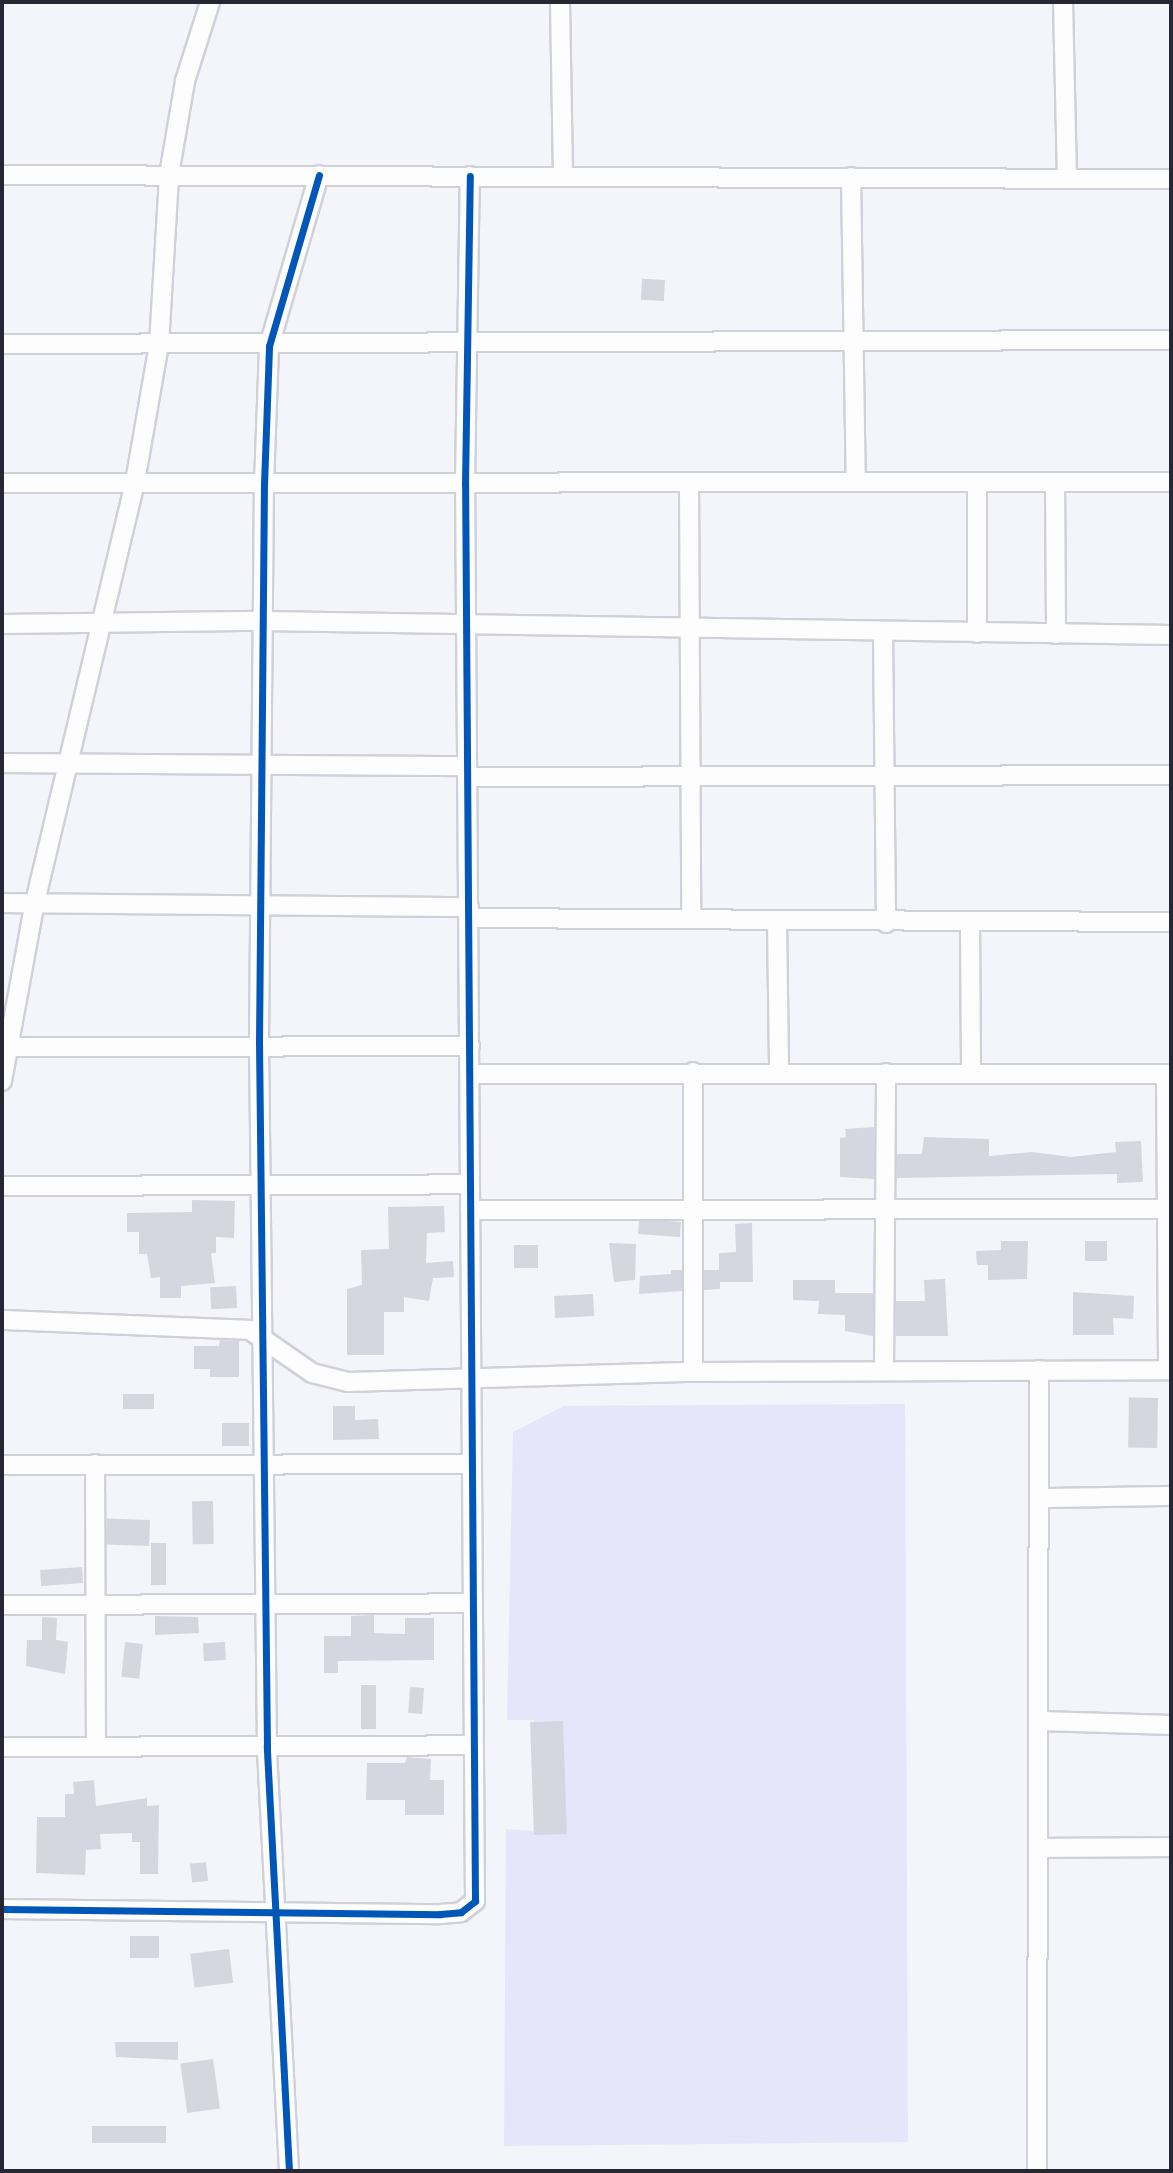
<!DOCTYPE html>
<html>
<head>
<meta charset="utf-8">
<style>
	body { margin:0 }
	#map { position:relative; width:1173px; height:2173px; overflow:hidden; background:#f4f4fb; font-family:"Fira Sans Condensed",sans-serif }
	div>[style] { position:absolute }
	.green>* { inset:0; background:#e5e6fa }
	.building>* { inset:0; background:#d6d6e0; transform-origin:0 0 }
	.roads { filter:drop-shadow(2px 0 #d0d0d9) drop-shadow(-2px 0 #d0d0d9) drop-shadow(0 2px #d0d0d9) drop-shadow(0 -2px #d0d0d9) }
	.minor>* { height:18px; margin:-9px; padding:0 9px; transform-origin:9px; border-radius:9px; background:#fdfdfe }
	.cycleway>* { height:7px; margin:-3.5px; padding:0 3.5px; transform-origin:3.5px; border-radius:3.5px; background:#0057b8 }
	span { translate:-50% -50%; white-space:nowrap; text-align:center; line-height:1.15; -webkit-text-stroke:6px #fff; paint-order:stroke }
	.frame { position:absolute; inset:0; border:4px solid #272733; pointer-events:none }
</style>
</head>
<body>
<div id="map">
	<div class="green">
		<i style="clip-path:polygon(905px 1404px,908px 2142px,504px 2146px,506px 1829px,535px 1831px,534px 1720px,507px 1720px,513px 1432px,564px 1406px)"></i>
	</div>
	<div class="building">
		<i style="left:665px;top:280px;width:21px;height:23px;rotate:93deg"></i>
		<i style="clip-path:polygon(874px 1127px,874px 1179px,840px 1177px,840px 1138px,846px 1137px,845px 1129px)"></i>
		<i style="clip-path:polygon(924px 1137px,989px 1139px,989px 1156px,1032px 1152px,1071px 1157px,1116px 1152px,1115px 1142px,1141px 1141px,1143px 1182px,1117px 1183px,1117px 1174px,897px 1178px,897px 1154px,922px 1154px)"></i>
		<i style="clip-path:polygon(192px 1200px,235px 1201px,234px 1238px,216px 1237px,216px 1253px,211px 1253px,215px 1283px,181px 1286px,181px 1298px,160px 1298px,160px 1277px,151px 1278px,147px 1254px,139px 1254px,139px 1232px,127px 1232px,127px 1213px,192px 1212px)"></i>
		<i style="clip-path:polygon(444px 1206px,445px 1232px,427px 1233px,426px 1263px,453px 1261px,454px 1277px,433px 1278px,429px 1301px,404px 1297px,404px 1312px,384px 1312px,384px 1355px,347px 1355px,347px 1289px,362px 1285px,361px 1250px,389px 1249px,388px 1207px)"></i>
		<i style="left:681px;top:1222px;width:15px;height:42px;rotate:94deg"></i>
		<i style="clip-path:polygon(752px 1223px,753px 1282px,720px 1282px,720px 1289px,704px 1290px,704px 1270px,719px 1270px,719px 1253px,736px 1252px,735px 1224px)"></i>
		<i style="clip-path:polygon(1001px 1241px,1028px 1241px,1027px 1279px,988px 1280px,988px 1265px,977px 1265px,976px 1251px,1001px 1250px)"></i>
		<i style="left:1085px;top:1241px;width:22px;height:20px"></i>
		<i style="clip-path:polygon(609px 1243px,636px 1244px,635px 1280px,614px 1282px)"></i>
		<i style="left:514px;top:1245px;width:24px;height:23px"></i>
		<i style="clip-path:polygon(671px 1270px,682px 1270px,682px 1291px,639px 1294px,640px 1276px,671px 1274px)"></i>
		<i style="clip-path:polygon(945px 1279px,948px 1336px,896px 1336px,896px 1301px,925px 1301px,924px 1280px)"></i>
		<i style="clip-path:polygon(793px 1280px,835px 1280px,835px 1293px,873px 1293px,873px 1336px,845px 1331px,845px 1315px,818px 1314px,819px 1301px,793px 1300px)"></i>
		<i style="left:236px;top:1286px;width:22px;height:26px;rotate:87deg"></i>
		<i style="clip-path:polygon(1073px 1292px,1134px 1296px,1133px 1319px,1113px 1318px,1114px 1335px,1073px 1335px)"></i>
		<i style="left:593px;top:1294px;width:22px;height:39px;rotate:87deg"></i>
		<i style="clip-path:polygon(220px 1340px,239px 1341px,239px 1377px,210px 1377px,210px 1369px,194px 1369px,194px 1346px,219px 1346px)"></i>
		<i style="left:123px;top:1394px;width:31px;height:15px"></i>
		<i style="left:1158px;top:1398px;width:50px;height:29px;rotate:91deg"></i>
		<i style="clip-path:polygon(333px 1406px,355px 1406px,355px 1420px,378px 1419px,379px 1439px,333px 1440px)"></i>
		<i style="left:222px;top:1423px;width:27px;height:23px"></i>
		<i style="left:213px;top:1501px;width:43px;height:21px;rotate:89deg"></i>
		<i style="left:150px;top:1520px;width:26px;height:43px;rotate:92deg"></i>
		<i style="left:151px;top:1543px;width:15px;height:42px"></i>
		<i style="left:82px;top:1567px;width:16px;height:42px;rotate:86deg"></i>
		<i style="clip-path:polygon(374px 1615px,374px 1633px,405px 1634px,405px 1618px,434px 1618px,434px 1660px,338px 1661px,338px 1673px,324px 1673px,324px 1636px,351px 1636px,351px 1616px)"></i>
		<i style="clip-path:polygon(155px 1616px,198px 1617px,199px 1633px,155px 1635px)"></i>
		<i style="clip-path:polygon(42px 1617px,57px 1618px,56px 1640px,68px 1642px,65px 1674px,26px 1666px,27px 1640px,42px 1640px)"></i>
		<i style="left:125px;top:1642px;width:18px;height:35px;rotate:6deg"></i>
		<i style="left:225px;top:1642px;width:18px;height:22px;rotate:87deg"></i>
		<i style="left:361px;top:1685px;width:15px;height:44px"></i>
		<i style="left:410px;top:1687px;width:14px;height:26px;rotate:4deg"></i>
		<i style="left:563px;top:1721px;width:113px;height:33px;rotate:88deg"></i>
		<i style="clip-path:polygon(407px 1757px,431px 1759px,430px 1780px,444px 1780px,444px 1815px,405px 1815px,405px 1800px,366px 1800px,367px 1763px,405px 1763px)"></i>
		<i style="clip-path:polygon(94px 1780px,96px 1806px,147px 1798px,147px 1806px,159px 1805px,158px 1874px,140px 1874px,140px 1842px,132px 1842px,132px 1833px,100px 1834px,101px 1849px,86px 1850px,85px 1875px,36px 1873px,37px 1817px,65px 1817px,65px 1794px,74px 1794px,73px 1782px)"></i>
		<i style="left:206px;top:1862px;width:19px;height:16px;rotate:84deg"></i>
		<i style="left:130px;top:1936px;width:29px;height:22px"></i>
		<i style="left:229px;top:1949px;width:34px;height:39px;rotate:83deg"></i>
		<i style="clip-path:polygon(115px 2042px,178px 2042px,178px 2060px,116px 2057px)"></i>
		<i style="left:213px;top:2059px;width:50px;height:33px;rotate:82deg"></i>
		<i style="left:92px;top:2126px;width:74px;height:17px"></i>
	</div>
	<div class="roads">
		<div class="minor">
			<i style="left:560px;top:2px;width:174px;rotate:89deg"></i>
			<i style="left:1063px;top:2px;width:177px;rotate:88.7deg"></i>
			<i style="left:2px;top:175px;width:1169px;rotate:0.2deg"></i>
			<i style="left:851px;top:177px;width:305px;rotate:89.1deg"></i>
			<i style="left:2px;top:344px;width:1169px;rotate:-0.2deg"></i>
			<i style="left:1055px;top:482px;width:152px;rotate:89.6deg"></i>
			<i style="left:2px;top:483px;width:1169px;rotate:-0.05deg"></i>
			<i style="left:689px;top:483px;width:436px;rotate:89.7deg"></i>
			<i style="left:2px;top:624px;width:261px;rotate:-0.7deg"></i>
			<i style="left:263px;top:621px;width:908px;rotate:0.88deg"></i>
			<i style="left:883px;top:632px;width:291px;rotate:89.4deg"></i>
			<i style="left:977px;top:633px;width:151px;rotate:-90deg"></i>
			<i style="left:2px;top:763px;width:465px;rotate:0.4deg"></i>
			<i style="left:467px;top:777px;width:704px;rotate:-0.16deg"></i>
			<i style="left:2px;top:903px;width:467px;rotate:0.5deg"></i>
			<i style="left:470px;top:918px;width:701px;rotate:0.33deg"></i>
			<i style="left:777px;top:921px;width:150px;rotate:89.2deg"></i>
			<i style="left:970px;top:924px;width:150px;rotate:89.6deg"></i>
			<i style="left:2px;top:1047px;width:468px;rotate:-0.1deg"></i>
			<i style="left:693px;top:1072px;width:300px;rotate:90deg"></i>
			<i style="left:470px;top:1074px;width:701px"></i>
			<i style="left:1166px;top:1074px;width:296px;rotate:89.6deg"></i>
			<i style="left:2px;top:1081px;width:182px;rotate:-79.6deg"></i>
			<i style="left:35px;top:902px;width:432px;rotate:-76.6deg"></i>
			<i style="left:135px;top:482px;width:139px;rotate:-80.1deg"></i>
			<i style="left:159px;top:345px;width:170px;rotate:-86.6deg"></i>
			<i style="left:169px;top:175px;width:95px;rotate:-80.3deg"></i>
			<i style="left:185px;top:81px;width:83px;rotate:-72.4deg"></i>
			<i style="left:2px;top:1186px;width:467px;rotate:-0.2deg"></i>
			<i style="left:470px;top:1210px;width:701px;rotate:-0.08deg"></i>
			<i style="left:2px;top:1320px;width:248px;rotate:2.3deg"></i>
			<i style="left:250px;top:1330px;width:75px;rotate:34.7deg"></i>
			<i style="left:312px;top:1373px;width:37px;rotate:14deg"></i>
			<i style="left:348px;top:1382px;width:345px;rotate:-1.7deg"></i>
			<i style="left:693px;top:1372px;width:478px;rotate:-0.2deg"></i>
			<i style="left:884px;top:1371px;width:298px;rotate:-89.6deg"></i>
			<i style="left:95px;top:1464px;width:283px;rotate:89.8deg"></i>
			<i style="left:2px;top:1465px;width:468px;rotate:-0.1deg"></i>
			<i style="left:1043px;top:1498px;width:128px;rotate:-0.9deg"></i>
			<i style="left:2px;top:1605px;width:467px;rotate:-0.2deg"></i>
			<i style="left:1042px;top:1721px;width:129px;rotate:1.8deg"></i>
			<i style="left:2px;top:1747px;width:470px;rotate:-0.2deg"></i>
			<i style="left:1041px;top:1848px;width:130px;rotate:-0.4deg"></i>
			<i style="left:2px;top:1909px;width:438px;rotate:0.7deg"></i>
			<i style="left:440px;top:1914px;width:21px;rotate:-5deg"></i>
			<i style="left:461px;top:1912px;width:18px;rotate:-38deg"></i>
			<i style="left:475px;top:1901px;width:1417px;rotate:-90.4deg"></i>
			<i style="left:465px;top:484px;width:308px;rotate:-89.1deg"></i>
			<i style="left:289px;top:2171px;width:425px;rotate:-93deg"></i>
			<i style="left:267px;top:1747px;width:704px;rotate:-90.65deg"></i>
			<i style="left:259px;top:1043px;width:559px;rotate:-89.49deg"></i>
			<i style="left:264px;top:484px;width:138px;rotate:-87.9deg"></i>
			<i style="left:269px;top:346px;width:178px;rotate:-73.7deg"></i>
			<i style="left:1037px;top:2171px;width:801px;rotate:-89.86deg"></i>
		</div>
	</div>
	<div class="cycleway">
		<i style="left:2px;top:1909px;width:438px;rotate:0.7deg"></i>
		<i style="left:440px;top:1914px;width:21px;rotate:-5deg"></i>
		<i style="left:461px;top:1912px;width:18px;rotate:-38deg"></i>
		<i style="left:475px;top:1901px;width:1417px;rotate:-90.4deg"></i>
		<i style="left:465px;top:484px;width:308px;rotate:-89.1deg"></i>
		<i style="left:289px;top:2171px;width:425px;rotate:-93deg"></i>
		<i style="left:267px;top:1747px;width:704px;rotate:-90.65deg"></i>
		<i style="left:259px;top:1043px;width:559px;rotate:-89.49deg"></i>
		<i style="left:264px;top:484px;width:138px;rotate:-87.9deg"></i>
		<i style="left:269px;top:346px;width:178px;rotate:-73.7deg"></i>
	</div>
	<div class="frame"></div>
</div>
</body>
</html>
